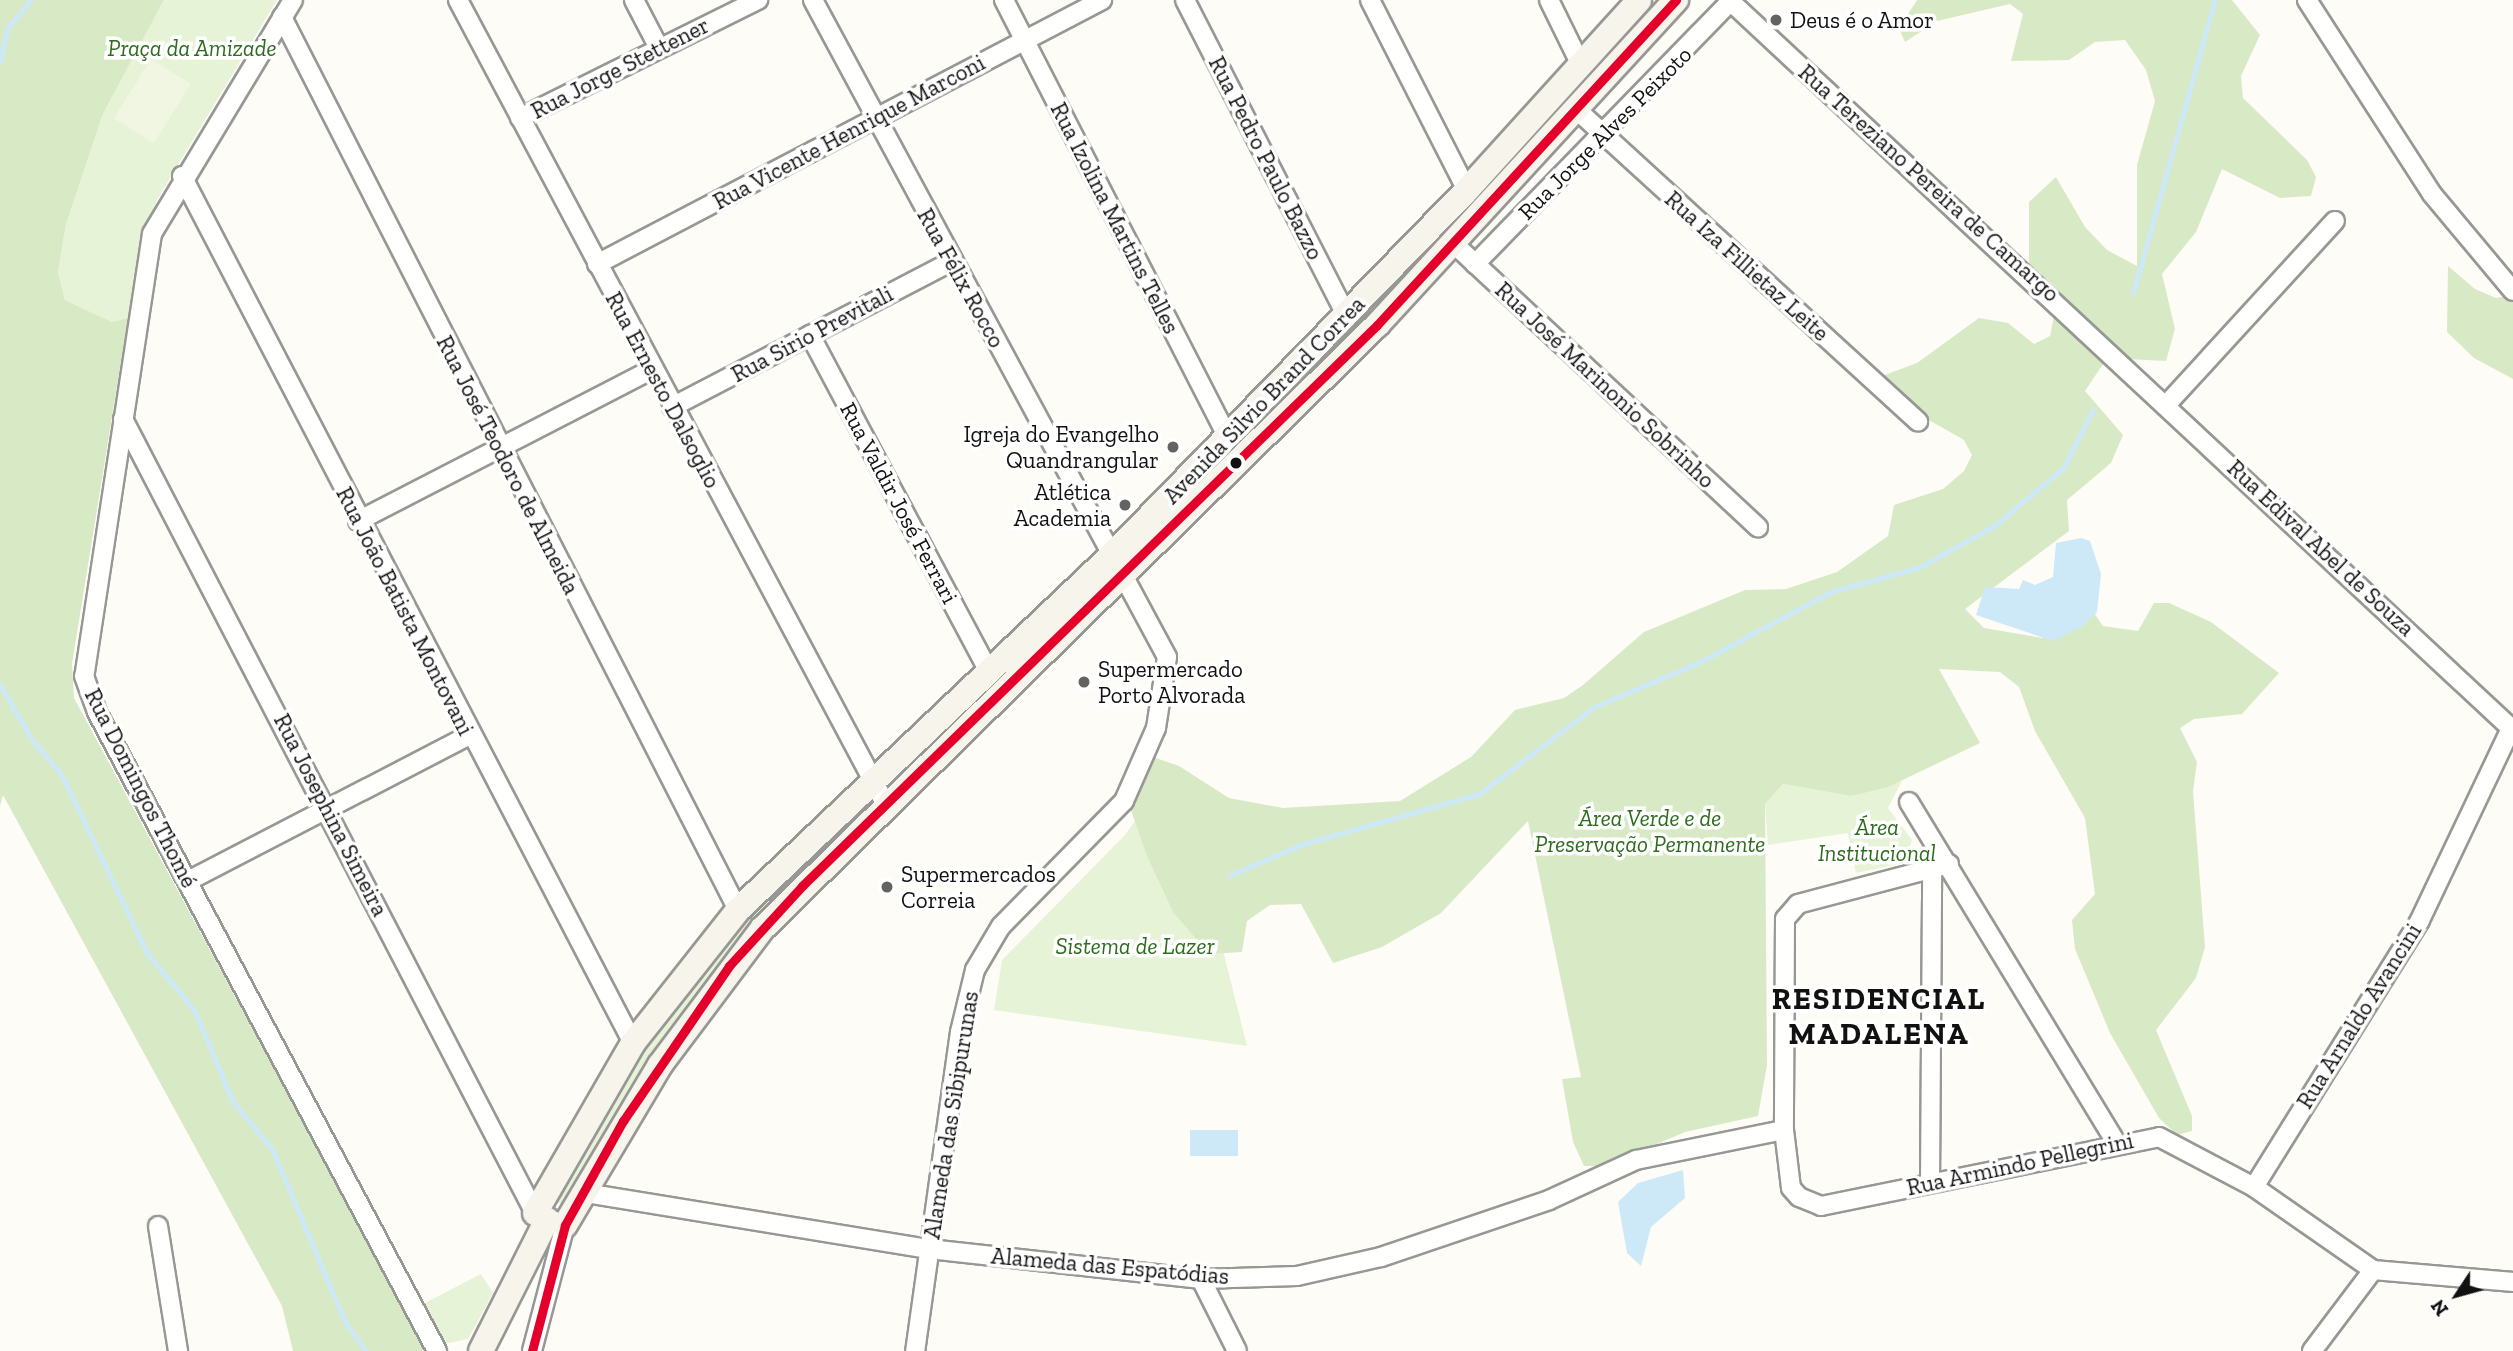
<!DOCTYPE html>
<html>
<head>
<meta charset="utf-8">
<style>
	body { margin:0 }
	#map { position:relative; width:2513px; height:1351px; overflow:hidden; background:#fdfcf7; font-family:"Zilla Slab",serif }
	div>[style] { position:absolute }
	.green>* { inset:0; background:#e7f3d7 }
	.forest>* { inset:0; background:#d8eac5 }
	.pitch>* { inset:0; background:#f0f6e1; transform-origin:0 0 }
	.water>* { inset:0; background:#cde8f7; transform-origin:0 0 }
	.stream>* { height:5px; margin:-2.5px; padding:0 2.5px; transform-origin:2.5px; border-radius:2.5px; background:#cde8f7 }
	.roads { filter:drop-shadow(2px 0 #979795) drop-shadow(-2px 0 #979795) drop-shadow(0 2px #979795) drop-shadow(0 -2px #979795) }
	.street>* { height:18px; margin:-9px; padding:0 9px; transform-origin:9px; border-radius:9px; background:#fffffe }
	.secondary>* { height:24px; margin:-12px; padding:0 12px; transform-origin:12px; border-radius:12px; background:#f6f4eb }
	.bus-1>* { height:9px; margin:-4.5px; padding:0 4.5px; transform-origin:4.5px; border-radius:4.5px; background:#e4002b }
	.dots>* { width:19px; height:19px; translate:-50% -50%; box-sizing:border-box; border:4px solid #fff; border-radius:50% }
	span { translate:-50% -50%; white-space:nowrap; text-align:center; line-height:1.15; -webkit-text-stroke:7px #fff; paint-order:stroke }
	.poi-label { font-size:23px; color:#111 }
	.left { translate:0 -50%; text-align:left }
	.right { translate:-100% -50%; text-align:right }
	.park-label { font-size:23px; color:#2f6b1f; font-style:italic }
	.street-label { font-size:23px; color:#111 }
	.district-label { font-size:30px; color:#111; font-weight:700; letter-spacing:2px }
	.north { position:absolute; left:2422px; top:1260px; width:70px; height:70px; -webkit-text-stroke:5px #fff; paint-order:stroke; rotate:234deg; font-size:19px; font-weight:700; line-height:28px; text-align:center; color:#111 }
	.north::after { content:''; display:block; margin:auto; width:24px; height:32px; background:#111; clip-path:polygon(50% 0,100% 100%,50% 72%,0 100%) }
</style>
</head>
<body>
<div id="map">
	<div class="green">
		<i style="clip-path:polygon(164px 0,277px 0,157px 200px,141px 244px,128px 318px,112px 322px,65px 300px,58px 272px,66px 224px,103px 114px)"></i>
		<i style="clip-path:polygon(1176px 764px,1247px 1046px,994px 1010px,1002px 960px,1125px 835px)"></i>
		<i style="clip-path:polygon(1902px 781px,1888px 808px,1912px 840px,1903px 863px,1856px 873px,1848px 833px,1768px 845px,1765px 804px,1783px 784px,1851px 796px)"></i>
		<i style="clip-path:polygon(854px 804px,860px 812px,715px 969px,565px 1204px,555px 1203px,667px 1014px,778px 882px)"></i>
		<i style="clip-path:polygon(481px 1274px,493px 1293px,468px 1339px,444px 1344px,421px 1305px)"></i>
	</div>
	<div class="forest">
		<i style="clip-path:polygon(0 0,164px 0,103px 114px,66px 224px,58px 272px,65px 300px,112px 322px,128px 318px,72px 664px,74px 698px,426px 1351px,293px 1351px,282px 1306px,3px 795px,0 806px)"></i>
		<i style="clip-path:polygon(1917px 0,2232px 0,2260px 35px,2241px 76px,2243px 98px,2307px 160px,2316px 177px,2311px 196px,2280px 198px,2222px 169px,2196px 232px,2162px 274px,2175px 329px,2166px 361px,2107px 358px,2085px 391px,2123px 435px,2111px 463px,2067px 500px,2069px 531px,1965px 609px,1984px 628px,2042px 638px,2092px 610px,2103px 626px,2138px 631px,2154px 603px,2169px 603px,2211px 622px,2279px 673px,2242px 714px,2194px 719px,2180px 728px,2197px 762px,2193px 791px,2205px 947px,2196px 978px,2156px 1030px,2192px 1116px,2192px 1131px,2177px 1135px,2159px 1118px,2110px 1033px,2075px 949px,2072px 920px,2095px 894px,2085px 818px,2035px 731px,2019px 687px,2000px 672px,1939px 669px,1980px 743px,1888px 787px,1851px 796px,1783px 784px,1765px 804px,1767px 1065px,1758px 1116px,1685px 1132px,1605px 1166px,1584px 1166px,1573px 1142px,1562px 1079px,1581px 1077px,1528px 821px,1441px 913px,1382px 947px,1333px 963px,1301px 904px,1270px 905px,1247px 921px,1242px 952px,1209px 954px,1173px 912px,1147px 856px,1126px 796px,1127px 768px,1153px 757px,1179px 766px,1229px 798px,1283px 808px,1400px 801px,1471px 757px,1515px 710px,1564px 698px,1583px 685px,1644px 632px,1745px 590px,1786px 589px,1837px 572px,1888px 536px,1894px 505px,1943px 489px,1964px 471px,1972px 455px,1964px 440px,1899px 403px,1882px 376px,1917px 363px,1979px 318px,2008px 323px,2034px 344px,2050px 336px,2056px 306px,2029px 266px,2029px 202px,2056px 177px,2085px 227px,2107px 250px,2137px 266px,2137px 165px,2155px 101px,2146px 70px,2125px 40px,2095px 42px,2069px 60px,2011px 61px,2023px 14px,2010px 4px,1937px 21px,1905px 42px,1899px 28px)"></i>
		<i style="clip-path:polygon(2448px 266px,2475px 289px,2496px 298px,2513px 295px,2513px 379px,2474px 358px,2447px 332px)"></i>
	</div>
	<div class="pitch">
		<i style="left:151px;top:59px;width:47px;height:70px;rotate:32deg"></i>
	</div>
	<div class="water">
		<i style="clip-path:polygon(2081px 538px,2090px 541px,2101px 574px,2097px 612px,2083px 626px,2053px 641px,1976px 615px,1985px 587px,2019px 589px,2023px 580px,2035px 585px,2053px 577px,2056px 543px)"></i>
		<i style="left:1190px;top:1130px;width:48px;height:26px"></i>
		<i style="clip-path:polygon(1683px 1170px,1685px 1198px,1651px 1227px,1641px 1266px,1627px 1253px,1618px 1202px,1638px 1183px)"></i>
	</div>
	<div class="stream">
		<i style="left:0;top:61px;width:35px;rotate:-77deg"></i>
		<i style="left:8px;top:27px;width:35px;rotate:-50deg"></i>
		<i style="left:2133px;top:293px;width:304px;rotate:-74.4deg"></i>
		<i style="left:0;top:685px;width:64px;rotate:59.8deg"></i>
		<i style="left:32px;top:740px;width:45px;rotate:49.5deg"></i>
		<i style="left:61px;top:774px;width:199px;rotate:64.3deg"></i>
		<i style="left:147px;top:953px;width:74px;rotate:50.5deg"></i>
		<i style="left:194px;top:1010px;width:100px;rotate:67deg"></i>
		<i style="left:233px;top:1102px;width:61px;rotate:50.3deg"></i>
		<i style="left:272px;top:1149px;width:188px;rotate:67.1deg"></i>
		<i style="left:345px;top:1322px;width:36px;rotate:54deg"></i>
		<i style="left:1230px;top:875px;width:79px;rotate:-23deg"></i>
		<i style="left:1303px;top:844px;width:183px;rotate:-15.9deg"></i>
		<i style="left:1479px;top:794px;width:144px;rotate:-37.1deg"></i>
		<i style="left:1594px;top:707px;width:117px;rotate:-23.1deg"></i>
		<i style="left:1702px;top:661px;width:145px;rotate:-28.3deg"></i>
		<i style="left:1830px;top:592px;width:93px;rotate:-15.5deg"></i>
		<i style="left:1920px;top:567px;width:85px;rotate:-29deg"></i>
		<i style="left:1994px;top:526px;width:92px;rotate:-40.1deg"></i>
		<i style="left:2064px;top:467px;width:64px;rotate:-63deg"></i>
	</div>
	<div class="roads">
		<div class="street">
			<i style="left:293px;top:0;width:273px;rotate:121.1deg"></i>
			<i style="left:152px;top:234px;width:447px;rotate:98.7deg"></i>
			<i style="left:84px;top:676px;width:38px;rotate:70deg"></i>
			<i style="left:97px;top:712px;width:724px;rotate:61.98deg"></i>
			<i style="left:458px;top:0;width:912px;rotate:62deg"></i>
			<i style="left:634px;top:0;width:54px;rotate:62.5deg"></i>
			<i style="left:813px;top:0;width:746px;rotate:61.68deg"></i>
			<i style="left:1167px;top:657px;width:72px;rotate:98.8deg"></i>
			<i style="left:1156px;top:728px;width:80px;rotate:113.7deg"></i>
			<i style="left:1124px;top:801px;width:175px;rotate:134.5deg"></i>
			<i style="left:1001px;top:926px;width:51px;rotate:120.6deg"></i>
			<i style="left:975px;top:970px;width:64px;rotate:103.6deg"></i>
			<i style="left:960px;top:1032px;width:322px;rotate:98deg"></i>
			<i style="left:1004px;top:0;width:490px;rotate:62.9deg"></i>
			<i style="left:1185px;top:0;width:354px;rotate:62.9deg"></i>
			<i style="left:1370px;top:0;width:213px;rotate:63deg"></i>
			<i style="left:1549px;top:0;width:72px;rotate:63.8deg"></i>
			<i style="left:1729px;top:0;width:1071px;rotate:42.96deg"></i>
			<i style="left:2307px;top:0;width:231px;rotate:57.2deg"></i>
			<i style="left:2432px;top:194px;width:126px;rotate:50.1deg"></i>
			<i style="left:282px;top:17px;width:1003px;rotate:62.95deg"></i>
			<i style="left:1577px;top:110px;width:462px;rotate:42.4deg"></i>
			<i style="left:520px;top:118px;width:266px;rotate:-26.4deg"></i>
			<i style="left:182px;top:176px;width:977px;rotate:62.52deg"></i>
			<i style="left:1453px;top:243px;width:417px;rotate:43deg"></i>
			<i style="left:597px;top:264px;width:570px;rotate:-27.6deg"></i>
			<i style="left:1475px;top:264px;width:368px;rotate:-45.8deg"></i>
			<i style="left:810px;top:335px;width:382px;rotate:62deg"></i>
			<i style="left:2168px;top:403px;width:247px;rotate:-47.5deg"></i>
			<i style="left:672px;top:407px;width:314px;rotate:-27.5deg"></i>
			<i style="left:123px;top:419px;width:895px;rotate:62.58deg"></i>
			<i style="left:535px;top:1213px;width:32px;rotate:22deg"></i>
			<i style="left:565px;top:1225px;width:130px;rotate:104.7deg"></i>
			<i style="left:358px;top:521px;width:331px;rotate:-27.3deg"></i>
			<i style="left:1909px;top:802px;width:397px;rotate:58.7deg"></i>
			<i style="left:1949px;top:864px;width:156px;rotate:165.2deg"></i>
			<i style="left:1798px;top:904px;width:20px;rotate:131deg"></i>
			<i style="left:1785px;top:919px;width:211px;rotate:90.3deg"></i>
			<i style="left:1784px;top:1130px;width:58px;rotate:83.1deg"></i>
			<i style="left:1791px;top:1188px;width:12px;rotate:48deg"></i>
			<i style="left:1799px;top:1197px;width:24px;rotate:22deg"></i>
			<i style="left:1821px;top:1206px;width:345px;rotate:-11.5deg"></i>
			<i style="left:2159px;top:1137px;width:107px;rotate:27.8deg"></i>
			<i style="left:2254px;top:1187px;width:145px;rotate:34.9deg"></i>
			<i style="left:188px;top:881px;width:315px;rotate:-27.4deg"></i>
			<i style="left:1930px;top:1183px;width:314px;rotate:-89.6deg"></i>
			<i style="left:2254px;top:1187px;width:314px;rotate:-58.1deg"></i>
			<i style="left:2420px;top:920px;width:212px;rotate:-64.6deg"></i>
			<i style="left:586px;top:1193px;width:348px;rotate:9.3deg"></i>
			<i style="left:929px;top:1249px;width:274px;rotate:6.3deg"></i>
			<i style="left:1201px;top:1279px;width:96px;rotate:-1.8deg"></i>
			<i style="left:1297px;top:1276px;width:86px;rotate:-12.7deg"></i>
			<i style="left:1381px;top:1257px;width:177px;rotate:-18.7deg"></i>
			<i style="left:1549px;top:1200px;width:96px;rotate:-24.7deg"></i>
			<i style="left:1636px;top:1160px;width:151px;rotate:-11.5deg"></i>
			<i style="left:158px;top:1226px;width:127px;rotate:80.9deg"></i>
			<i style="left:2373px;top:1270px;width:141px;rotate:4.9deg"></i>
			<i style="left:1201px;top:1279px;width:80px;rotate:63.4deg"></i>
			<i style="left:2312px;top:1351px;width:101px;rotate:-53deg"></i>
		</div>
		<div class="secondary">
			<i style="left:535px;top:1213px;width:196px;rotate:-60deg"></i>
			<i style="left:633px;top:1043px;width:169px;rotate:-51.7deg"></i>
			<i style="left:738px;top:910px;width:518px;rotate:-43.52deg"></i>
			<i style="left:1114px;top:553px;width:506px;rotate:-45.8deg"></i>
			<i style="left:1467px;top:190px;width:256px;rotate:-47.8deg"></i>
			<i style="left:565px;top:1225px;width:186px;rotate:-59.3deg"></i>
			<i style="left:660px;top:1065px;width:171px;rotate:-53.1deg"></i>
			<i style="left:763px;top:928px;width:861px;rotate:-44.48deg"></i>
			<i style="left:1377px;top:325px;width:442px;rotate:-47.4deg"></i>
			<i style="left:481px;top:1351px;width:147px;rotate:-63.3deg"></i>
		</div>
	</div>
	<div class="bus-1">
		<i style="left:532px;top:1351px;width:130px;rotate:-75.3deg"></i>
		<i style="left:565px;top:1225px;width:119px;rotate:-60.9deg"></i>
		<i style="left:623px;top:1121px;width:188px;rotate:-55.6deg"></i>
		<i style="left:729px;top:966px;width:108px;rotate:-47.6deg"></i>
		<i style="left:802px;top:886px;width:803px;rotate:-44.29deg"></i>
		<i style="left:1377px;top:325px;width:442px;rotate:-47.4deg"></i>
	</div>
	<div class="dots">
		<i style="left:1776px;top:20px;background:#646362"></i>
		<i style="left:1173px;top:447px;background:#646362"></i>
		<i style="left:1236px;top:463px;background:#111"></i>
		<i style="left:1125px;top:505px;background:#646362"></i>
		<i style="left:1084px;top:682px;background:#646362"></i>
		<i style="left:887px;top:887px;background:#646362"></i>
	</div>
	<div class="poi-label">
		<span class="left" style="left:1790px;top:20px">Deus é o Amor</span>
		<span class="right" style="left:1159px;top:447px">Igreja do Evangelho<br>Quandrangular</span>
		<span class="right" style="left:1111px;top:505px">Atlética<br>Academia</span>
		<span class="left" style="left:1098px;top:682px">Supermercado<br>Porto Alvorada</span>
		<span class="left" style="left:901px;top:887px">Supermercados<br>Correia</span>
	</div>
	<div class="park-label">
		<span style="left:192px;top:48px">Praça da Amizade</span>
		<span style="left:1650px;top:831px">Área Verde e de<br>Preservação Permanente</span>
		<span style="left:1877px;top:840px">Área<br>Institucional</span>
		<span style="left:1135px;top:946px">Sistema de Lazer</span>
	</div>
	<div class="street-label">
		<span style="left:620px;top:68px;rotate:-27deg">Rua Jorge Stettener</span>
		<span style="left:849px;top:132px;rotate:-28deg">Rua Vicente Henrique Marconi</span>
		<span style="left:1605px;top:133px;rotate:-45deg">Rua Jorge Alves Peixoto</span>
		<span style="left:1266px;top:158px;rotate:63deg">Rua Pedro Paulo Bazzo</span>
		<span style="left:1929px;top:183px;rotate:42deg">Rua Tereziano Pereira de Camargo</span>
		<span style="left:1115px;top:218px;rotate:63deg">Rua Izolina Martins Telles</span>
		<span style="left:1747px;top:266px;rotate:42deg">Rua Iza Fillietaz Leite</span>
		<span style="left:961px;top:278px;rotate:61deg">Rua Félix Rocco</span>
		<span style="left:812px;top:334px;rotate:-28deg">Rua Sirio Previtali</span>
		<span style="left:1605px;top:385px;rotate:43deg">Rua José Marinonio Sobrinho</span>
		<span style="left:663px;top:390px;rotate:62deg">Rua Ernesto Dalsoglio</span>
		<span style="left:1264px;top:400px;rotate:-46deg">Avenida Silvio Brand Correa</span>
		<span style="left:508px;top:465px;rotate:63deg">Rua José Teodoro de Almeida</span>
		<span style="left:899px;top:503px;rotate:62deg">Rua Valdir José Ferrari</span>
		<span style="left:2321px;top:548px;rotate:43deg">Rua Edival Abel de Souza</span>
		<span style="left:405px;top:611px;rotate:63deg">Rua João Batista Montovani</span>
		<span style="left:141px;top:788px;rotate:63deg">Rua Domingos Thomé</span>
		<span style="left:331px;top:815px;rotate:63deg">Rua Josephina Simeira</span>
		<span style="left:2359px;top:1016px;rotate:-58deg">Rua Arnaldo Avancini</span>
		<span style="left:951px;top:1115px;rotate:-81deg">Alameda das Sibipurunas</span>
		<span style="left:2020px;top:1164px;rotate:-12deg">Rua Armindo Pellegrini</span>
		<span style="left:1110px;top:1266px;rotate:5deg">Alameda das Espatódias</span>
	</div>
	<div class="district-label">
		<span style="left:1879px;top:1016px">RESIDENCIAL<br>MADALENA</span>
	</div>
	<div class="north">N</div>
</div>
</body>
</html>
